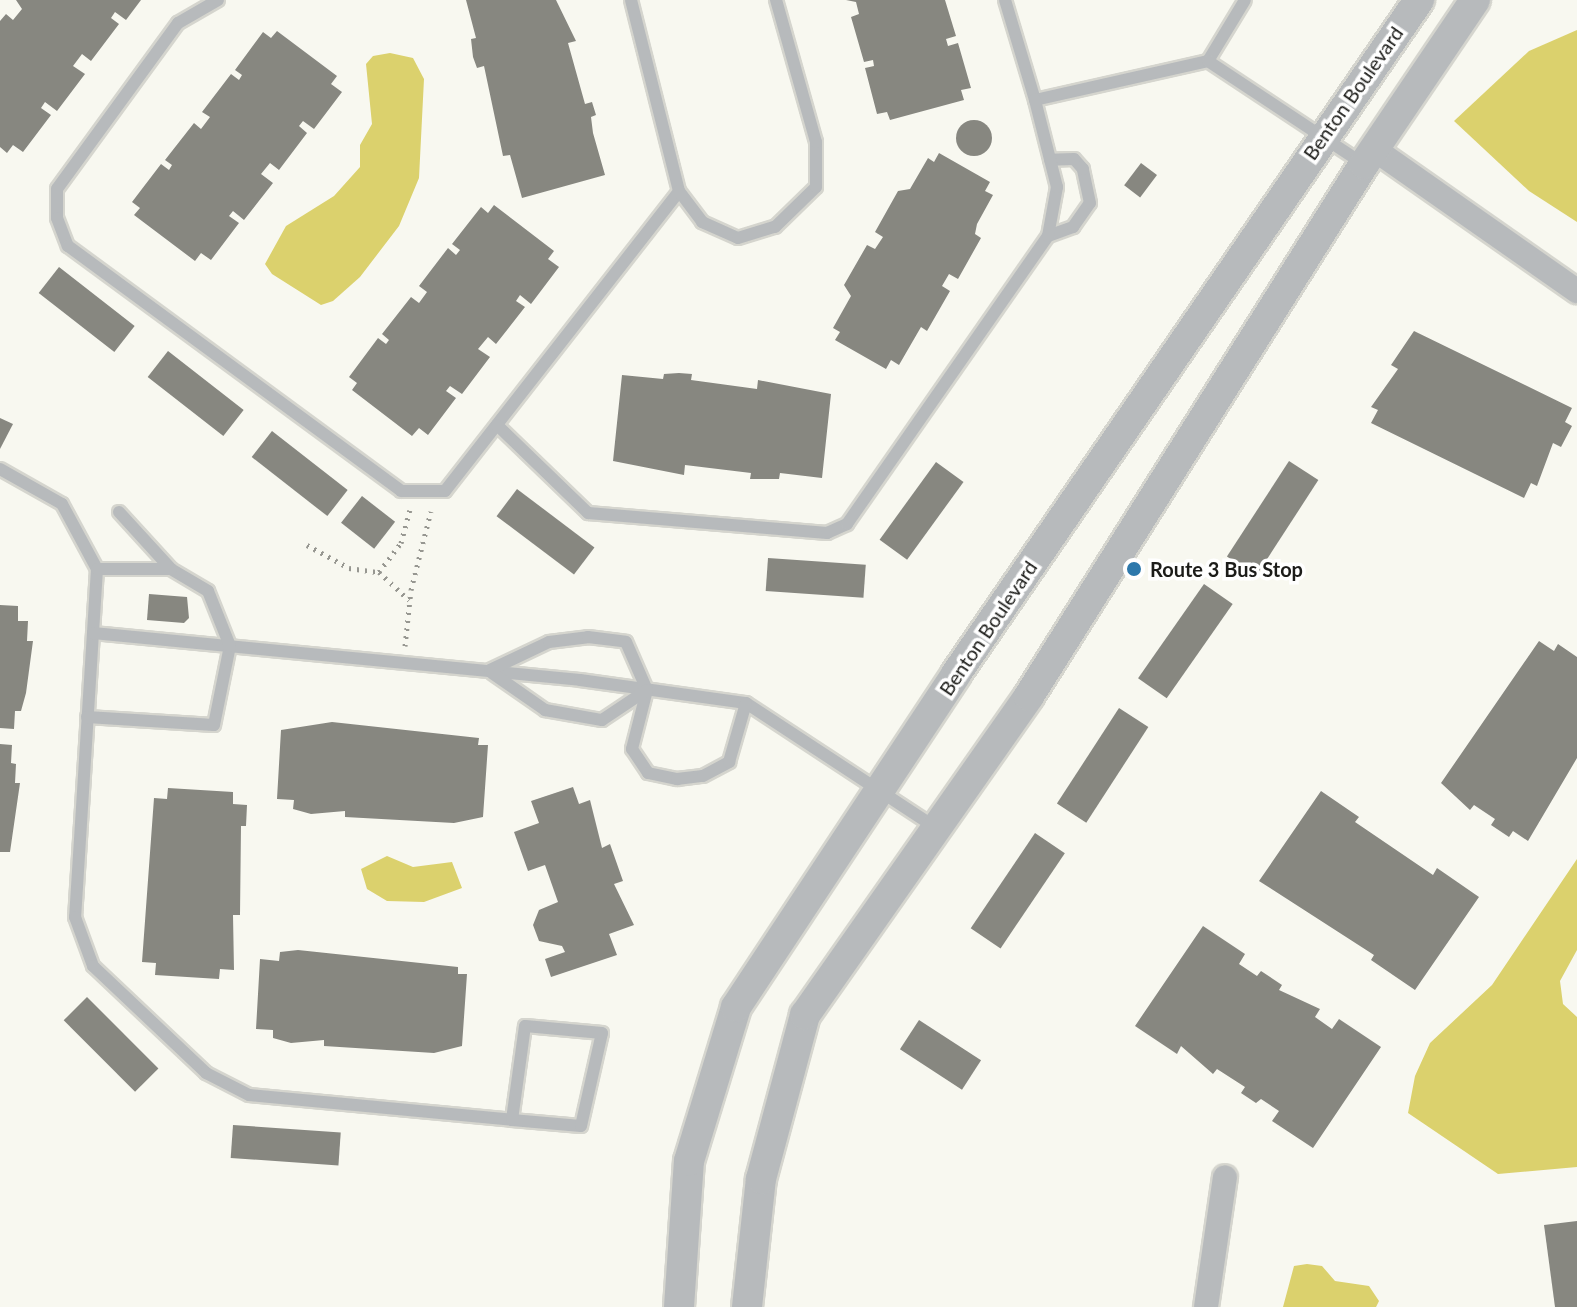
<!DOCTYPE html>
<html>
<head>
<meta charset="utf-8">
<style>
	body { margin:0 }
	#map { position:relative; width:1577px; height:1307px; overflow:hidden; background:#f8f8f0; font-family:Lato,sans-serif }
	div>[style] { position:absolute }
	.water>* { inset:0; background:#dbd16d }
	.building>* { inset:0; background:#878780; transform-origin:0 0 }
	.round { border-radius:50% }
	.path>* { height:5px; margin-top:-2.5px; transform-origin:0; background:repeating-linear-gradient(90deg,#979791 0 2px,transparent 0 8px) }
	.roads { filter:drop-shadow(2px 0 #d5d5ce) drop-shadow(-2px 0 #d5d5ce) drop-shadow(0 2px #d5d5ce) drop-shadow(0 -2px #d5d5ce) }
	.service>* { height:12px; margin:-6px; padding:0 6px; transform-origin:6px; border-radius:6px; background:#b7babc }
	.minor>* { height:24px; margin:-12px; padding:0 12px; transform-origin:12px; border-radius:12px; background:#b7babc }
	.tertiary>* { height:30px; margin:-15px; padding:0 15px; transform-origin:15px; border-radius:15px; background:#b7babc }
	.dots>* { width:22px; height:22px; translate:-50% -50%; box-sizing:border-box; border:4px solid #fff; border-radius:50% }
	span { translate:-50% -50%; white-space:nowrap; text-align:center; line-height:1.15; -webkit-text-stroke:7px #fff; paint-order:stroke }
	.street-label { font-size:20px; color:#1c1c19 }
	.poi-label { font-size:20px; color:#1c1c19; font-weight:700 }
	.left { translate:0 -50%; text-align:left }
</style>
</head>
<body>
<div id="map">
	<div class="water">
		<i style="clip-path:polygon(1577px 30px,1577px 222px,1529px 191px,1454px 121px,1529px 51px)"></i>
		<i style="clip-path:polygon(390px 53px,413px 58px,424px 79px,419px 178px,399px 226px,360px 277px,333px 301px,321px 305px,272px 274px,265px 264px,286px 226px,334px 196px,360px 167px,360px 145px,372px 124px,366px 64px,373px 56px)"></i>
		<i style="clip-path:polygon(387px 856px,413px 867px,452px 862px,462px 888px,424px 902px,387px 901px,367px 889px,361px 869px)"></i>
		<i style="clip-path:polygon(1577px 859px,1577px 950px,1560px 981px,1563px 1004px,1577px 1017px,1577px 1167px,1498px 1174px,1408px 1113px,1415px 1076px,1430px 1043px,1492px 985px)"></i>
		<i style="clip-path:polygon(1307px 1264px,1322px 1266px,1335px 1281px,1369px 1286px,1379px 1301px,1376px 1307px,1283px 1307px,1294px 1266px)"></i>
	</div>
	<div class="building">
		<i style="clip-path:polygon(16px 0,141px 0,126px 20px,115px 12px,111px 18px,119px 24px,91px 61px,82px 54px,73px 66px,85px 74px,57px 111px,45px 102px,41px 108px,51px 115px,23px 152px,13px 145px,7px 153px,0 147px,0 21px,6px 14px,13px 20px,22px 9px)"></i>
		<i style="clip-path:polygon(466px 0,556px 0,576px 41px,568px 43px,585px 104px,592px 102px,596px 115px,591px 117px,593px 133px,605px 175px,522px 198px,510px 155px,503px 156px,484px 66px,477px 68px,473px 57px,471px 39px,476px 38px)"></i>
		<i style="clip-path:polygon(846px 0,945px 0,956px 36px,946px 39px,948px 46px,958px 43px,971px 88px,961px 90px,964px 100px,890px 120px,887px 112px,877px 114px,865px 68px,874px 66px,873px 60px,864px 62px,851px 17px,859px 14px,856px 2px)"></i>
		<i style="clip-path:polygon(277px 31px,337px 76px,331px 84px,342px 92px,314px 129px,303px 121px,299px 126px,307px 133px,279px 170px,270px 163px,261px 174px,273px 183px,244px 220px,233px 211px,229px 216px,239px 223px,211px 260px,201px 253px,195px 261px,134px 215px,140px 208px,132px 202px,161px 164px,169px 170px,172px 165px,165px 160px,194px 123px,201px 129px,210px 117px,202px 112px,231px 74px,239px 80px,242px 75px,235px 70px,263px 32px,271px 38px)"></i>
		<i class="round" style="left:956px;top:120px;width:36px;height:36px"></i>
		<i style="clip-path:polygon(939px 153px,990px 182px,985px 191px,993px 195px,977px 224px,975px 234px,981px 238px,958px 279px,949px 274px,942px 286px,950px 291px,927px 331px,921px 327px,899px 365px,891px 360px,886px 369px,835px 340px,840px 332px,833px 328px,851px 296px,844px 285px,867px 245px,875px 249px,883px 237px,875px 232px,898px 191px,910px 189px,928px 158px,934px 162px)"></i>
		<i style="left:1141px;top:163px;width:20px;height:28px;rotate:37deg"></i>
		<i style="clip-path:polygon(494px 205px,554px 251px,548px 259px,559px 267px,531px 304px,520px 295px,516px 301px,525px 307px,496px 344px,488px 337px,478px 349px,490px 357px,462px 394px,450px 386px,446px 391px,456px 398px,428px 435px,419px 428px,412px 436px,352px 390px,357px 383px,349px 377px,378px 338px,386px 344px,389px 340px,382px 334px,411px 297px,419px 303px,427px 292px,419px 286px,448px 248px,456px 255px,460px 250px,452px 244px,481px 207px,488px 213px)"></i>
		<i style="left:59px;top:267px;width:96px;height:33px;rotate:38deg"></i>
		<i style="clip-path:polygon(1414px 331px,1572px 408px,1565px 422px,1572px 426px,1561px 447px,1553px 443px,1537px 486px,1531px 483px,1524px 498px,1371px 423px,1378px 410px,1371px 407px,1398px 369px,1391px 365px)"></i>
		<i style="left:168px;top:351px;width:96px;height:33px;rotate:38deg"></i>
		<i style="clip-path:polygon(679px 373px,692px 374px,691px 380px,757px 389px,758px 380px,831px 394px,822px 478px,780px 473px,779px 479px,750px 479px,751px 473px,685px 465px,684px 475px,613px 461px,622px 375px,663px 379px,664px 374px)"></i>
		<i style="clip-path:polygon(0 418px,13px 424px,0 449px)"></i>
		<i style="left:272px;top:431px;width:96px;height:33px;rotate:38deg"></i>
		<i style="left:1289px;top:461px;width:35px;height:114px;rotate:33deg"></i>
		<i style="left:936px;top:462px;width:34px;height:96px;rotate:36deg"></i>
		<i style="left:517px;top:489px;width:97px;height:34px;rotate:37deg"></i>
		<i style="left:362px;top:496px;width:42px;height:34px;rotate:38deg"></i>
		<i style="left:768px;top:558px;width:98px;height:33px;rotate:4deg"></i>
		<i style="left:1204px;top:584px;width:35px;height:115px;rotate:35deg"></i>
		<i style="clip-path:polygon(149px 594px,187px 597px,189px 618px,184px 623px,147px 620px)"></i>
		<i style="clip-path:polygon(0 605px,18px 606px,18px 621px,28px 621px,27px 641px,33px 641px,26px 693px,21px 711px,15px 711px,14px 729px,0 728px)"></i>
		<i style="clip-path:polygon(1539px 641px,1554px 651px,1558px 644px,1577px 657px,1577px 758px,1528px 841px,1513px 831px,1509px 837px,1491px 825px,1495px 819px,1474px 805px,1470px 810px,1441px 783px)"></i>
		<i style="left:1119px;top:708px;width:35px;height:114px;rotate:33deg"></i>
		<i style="clip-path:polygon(332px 722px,479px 738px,478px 745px,488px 745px,483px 817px,454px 823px,345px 817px,345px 811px,311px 814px,293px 809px,294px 800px,277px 799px,281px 730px)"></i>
		<i style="clip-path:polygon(0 744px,12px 745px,11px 763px,16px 764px,15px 783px,20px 783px,10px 852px,0 852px)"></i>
		<i style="clip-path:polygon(573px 787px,579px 804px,590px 800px,602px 848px,610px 844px,623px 881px,614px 884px,634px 925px,609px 934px,617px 955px,551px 977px,545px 959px,565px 952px,562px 946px,539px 941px,533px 925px,539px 910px,558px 902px,545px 865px,528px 871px,514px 832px,539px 823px,531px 801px)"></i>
		<i style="clip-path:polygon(168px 788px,233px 792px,233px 804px,247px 805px,246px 826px,241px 826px,240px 915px,233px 915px,234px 970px,220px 969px,219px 979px,155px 975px,156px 963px,142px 962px,154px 798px,167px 799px)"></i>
		<i style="clip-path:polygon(1321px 791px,1359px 817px,1355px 822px,1433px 875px,1437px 868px,1479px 897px,1415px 990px,1371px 960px,1374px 955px,1259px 881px)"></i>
		<i style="left:1035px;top:833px;width:36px;height:115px;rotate:34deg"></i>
		<i style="clip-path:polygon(1203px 926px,1245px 954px,1239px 964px,1257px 976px,1261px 971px,1282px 985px,1279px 990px,1320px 1009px,1315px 1017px,1332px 1029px,1339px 1019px,1381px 1047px,1313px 1148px,1272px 1121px,1279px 1111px,1261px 1099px,1256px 1103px,1241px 1093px,1245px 1087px,1217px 1069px,1213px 1074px,1181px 1046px,1177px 1054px,1135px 1026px)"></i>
		<i style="clip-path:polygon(298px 950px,458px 967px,458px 974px,467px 974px,462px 1046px,434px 1053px,324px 1046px,324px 1040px,291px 1043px,273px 1038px,273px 1030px,256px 1029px,260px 959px,279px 961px,280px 952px)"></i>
		<i style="left:87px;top:997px;width:101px;height:33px;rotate:45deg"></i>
		<i style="left:919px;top:1020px;width:74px;height:35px;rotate:33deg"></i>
		<i style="left:233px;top:1125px;width:108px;height:33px;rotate:4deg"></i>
		<i style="clip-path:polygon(1577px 1221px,1577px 1307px,1555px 1307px,1544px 1225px)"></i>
	</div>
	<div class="path">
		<i style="left:307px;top:545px;width:48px;rotate:28.7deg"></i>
		<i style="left:349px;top:568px;width:30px;rotate:8deg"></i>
		<i style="left:379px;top:572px;width:41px;rotate:43deg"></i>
		<i style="left:379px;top:572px;width:36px;rotate:-53deg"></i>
		<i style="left:401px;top:543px;width:34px;rotate:-75deg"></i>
		<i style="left:405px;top:646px;width:56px;rotate:-83.9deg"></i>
		<i style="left:411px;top:590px;width:81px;rotate:-75.8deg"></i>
	</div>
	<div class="roads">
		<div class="service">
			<i style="left:218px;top:0;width:46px;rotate:150.1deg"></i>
			<i style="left:178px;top:23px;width:205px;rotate:126.1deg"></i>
			<i style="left:57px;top:189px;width:29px;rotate:90deg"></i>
			<i style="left:57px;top:218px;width:30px;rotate:69deg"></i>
			<i style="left:68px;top:246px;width:413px;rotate:36.3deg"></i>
			<i style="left:401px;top:491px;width:44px"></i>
			<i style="left:445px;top:491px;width:380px;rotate:-52deg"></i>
			<i style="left:631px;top:0;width:197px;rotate:75.9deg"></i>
			<i style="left:679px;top:191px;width:39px;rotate:53deg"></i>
			<i style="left:702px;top:222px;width:39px;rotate:24deg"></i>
			<i style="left:738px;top:238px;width:39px;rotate:-17deg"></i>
			<i style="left:775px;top:227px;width:57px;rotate:-44.3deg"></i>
			<i style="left:816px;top:187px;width:45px;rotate:-90deg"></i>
			<i style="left:816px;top:142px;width:148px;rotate:-105.7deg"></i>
			<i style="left:1005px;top:0;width:104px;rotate:73.3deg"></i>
			<i style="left:1035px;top:100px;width:177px;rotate:-12.7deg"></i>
			<i style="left:1208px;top:61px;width:71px;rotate:-58.8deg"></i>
			<i style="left:1208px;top:61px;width:185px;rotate:33.5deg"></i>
			<i style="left:1048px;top:236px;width:27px;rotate:-20deg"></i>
			<i style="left:1073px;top:227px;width:29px;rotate:-55deg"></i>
			<i style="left:1090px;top:203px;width:35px;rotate:-102deg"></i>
			<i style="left:1083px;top:169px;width:13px;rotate:-132deg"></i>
			<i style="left:1074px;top:159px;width:24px;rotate:178deg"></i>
			<i style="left:497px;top:425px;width:127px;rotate:44deg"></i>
			<i style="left:588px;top:513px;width:240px;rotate:4.8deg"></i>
			<i style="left:827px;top:533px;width:22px;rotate:-24deg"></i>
			<i style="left:847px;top:524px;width:351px;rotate:-55.1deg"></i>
			<i style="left:1048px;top:236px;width:50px;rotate:-79.6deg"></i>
			<i style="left:1057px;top:187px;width:90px;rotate:-104.2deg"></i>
			<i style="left:0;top:469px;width:71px;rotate:29.4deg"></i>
			<i style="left:62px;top:504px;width:74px;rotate:61.7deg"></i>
			<i style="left:97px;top:569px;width:349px;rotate:93.6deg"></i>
			<i style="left:75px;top:917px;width:52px;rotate:69.8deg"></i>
			<i style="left:93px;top:966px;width:156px;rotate:43.4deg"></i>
			<i style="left:206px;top:1073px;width:48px;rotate:27.1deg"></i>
			<i style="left:249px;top:1095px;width:264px;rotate:5.4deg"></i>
			<i style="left:512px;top:1120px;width:69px;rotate:5deg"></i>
			<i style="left:581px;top:1126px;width:95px;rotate:-77.3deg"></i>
			<i style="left:602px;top:1033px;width:77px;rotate:-174.8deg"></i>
			<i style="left:525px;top:1026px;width:95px;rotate:97.9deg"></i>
			<i style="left:119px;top:512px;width:77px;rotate:47.6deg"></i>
			<i style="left:93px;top:633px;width:489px;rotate:5.5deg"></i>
			<i style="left:580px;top:680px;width:168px;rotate:7.9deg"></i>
			<i style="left:746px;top:703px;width:227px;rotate:33.3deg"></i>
			<i style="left:490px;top:670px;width:65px;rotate:-25.4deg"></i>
			<i style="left:549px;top:642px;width:39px;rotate:-7deg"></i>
			<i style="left:588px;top:637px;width:38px;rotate:7deg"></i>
			<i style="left:626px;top:642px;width:52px;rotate:66.4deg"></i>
			<i style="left:647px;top:690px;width:61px;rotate:104.3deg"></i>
			<i style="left:632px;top:749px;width:29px;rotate:56deg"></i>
			<i style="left:648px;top:773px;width:30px;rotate:12deg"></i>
			<i style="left:677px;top:779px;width:26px;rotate:-7deg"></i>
			<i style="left:703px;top:776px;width:30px;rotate:-28deg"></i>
			<i style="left:729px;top:762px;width:61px;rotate:-73.9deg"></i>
			<i style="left:492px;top:673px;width:65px;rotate:34.9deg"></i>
			<i style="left:545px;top:710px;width:58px;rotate:10deg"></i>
			<i style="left:602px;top:720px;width:54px;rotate:-33.7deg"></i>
			<i style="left:87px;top:717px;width:127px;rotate:3.6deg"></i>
			<i style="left:214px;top:725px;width:81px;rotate:-78.6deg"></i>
			<i style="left:230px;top:646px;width:59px;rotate:-111.8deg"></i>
			<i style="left:208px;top:591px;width:43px;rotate:-149.3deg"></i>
			<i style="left:171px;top:569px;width:74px;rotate:180deg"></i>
		</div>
		<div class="minor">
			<i style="left:1374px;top:149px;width:248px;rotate:35deg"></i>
			<i style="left:1206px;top:1307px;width:131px;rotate:-81.7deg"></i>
		</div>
		<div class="tertiary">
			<i style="left:679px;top:1307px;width:146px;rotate:-86.1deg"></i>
			<i style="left:689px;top:1161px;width:161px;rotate:-73deg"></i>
			<i style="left:736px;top:1007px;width:399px;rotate:-56.5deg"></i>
			<i style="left:956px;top:674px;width:818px;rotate:-55.51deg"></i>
			<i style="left:747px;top:1307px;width:129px;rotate:-83.8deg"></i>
			<i style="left:761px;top:1179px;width:170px;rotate:-75deg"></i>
			<i style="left:805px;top:1015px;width:390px;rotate:-54.9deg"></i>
			<i style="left:1029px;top:696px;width:629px;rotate:-57.8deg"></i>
			<i style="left:1364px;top:164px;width:198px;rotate:-55.9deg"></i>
		</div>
	</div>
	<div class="dots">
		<i style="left:1134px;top:569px;background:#2d78ab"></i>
	</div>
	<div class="street-label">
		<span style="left:1353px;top:93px;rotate:-55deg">Benton Boulevard</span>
		<span style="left:988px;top:628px;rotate:-56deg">Benton Boulevard</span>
	</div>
	<div class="poi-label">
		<span class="left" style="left:1150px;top:569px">Route 3 Bus Stop</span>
	</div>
</div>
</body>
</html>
